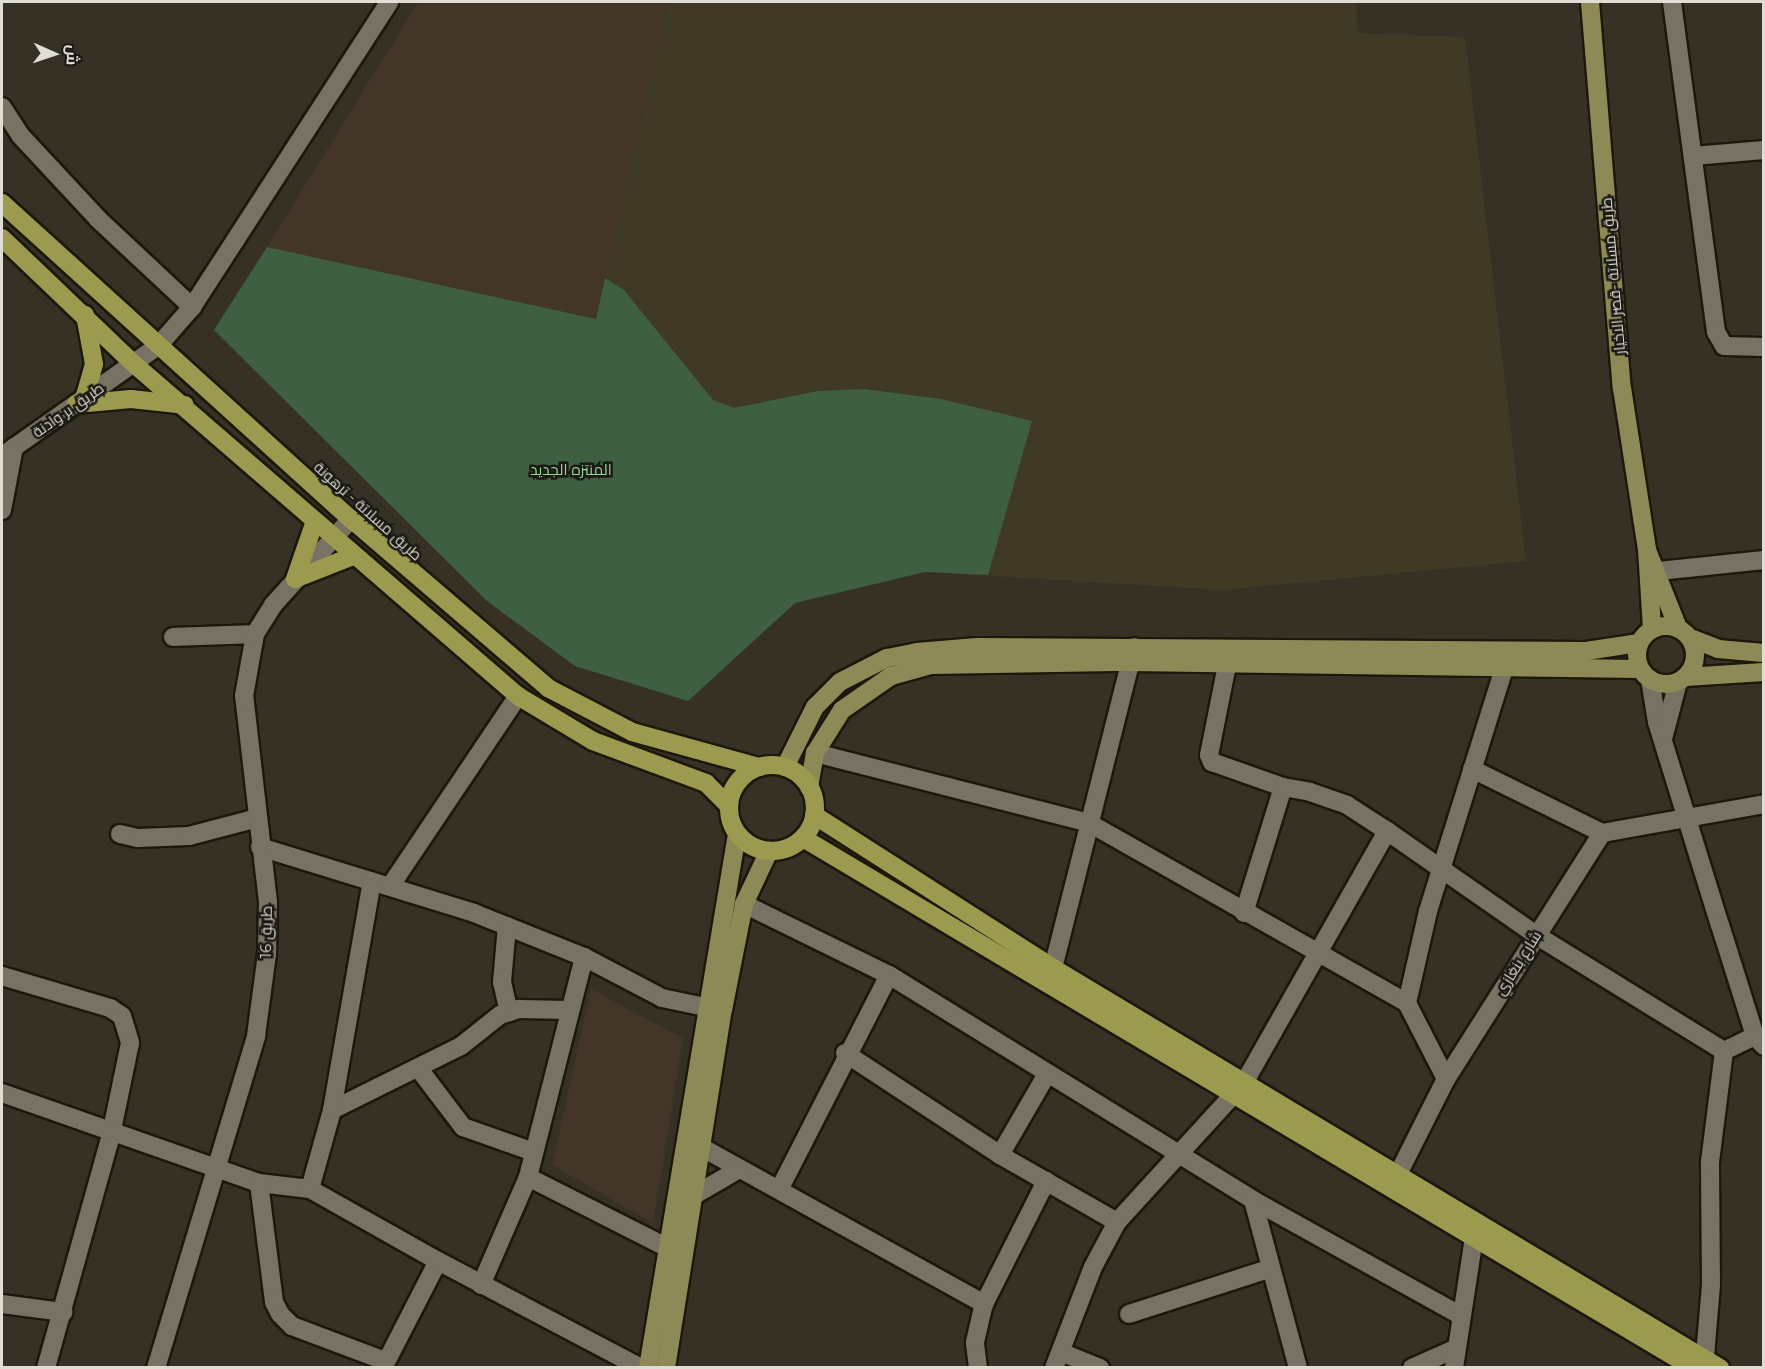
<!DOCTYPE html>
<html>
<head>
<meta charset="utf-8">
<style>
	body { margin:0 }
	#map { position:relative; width:1765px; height:1369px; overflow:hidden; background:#363124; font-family:Montserrat,Cairo,sans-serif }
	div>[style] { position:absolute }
	.built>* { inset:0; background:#403926 }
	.education>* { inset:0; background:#433628 }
	.green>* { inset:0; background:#3e5f41 }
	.roads { filter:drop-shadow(2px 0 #1d180c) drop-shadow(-2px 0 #1d180c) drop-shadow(0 2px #1d180c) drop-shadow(0 -2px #1d180c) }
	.minor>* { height:18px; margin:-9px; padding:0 9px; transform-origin:9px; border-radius:9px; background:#777263 }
	.major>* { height:18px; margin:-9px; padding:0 9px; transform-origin:9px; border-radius:9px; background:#8d8a57 }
	.major>.ring { margin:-9px; padding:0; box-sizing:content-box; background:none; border:18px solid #8d8a57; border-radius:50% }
	.highway>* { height:18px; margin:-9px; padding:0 9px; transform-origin:9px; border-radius:9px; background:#9b9a4f }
	.highway>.ring { margin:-9px; padding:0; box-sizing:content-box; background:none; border:18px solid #9b9a4f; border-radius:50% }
	span { translate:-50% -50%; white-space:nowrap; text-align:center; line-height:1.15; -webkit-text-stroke:5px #1b1913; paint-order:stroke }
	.street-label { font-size:15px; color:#e0ddd5 }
	.park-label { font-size:15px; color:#91d997 }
	.frame { position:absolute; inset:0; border:3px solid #e0ddd5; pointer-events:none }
	.north { position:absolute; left:24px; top:24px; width:60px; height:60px; -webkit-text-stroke:4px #1b1913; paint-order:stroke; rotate:93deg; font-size:16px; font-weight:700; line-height:24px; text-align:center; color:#e0ddd5 }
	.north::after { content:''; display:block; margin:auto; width:21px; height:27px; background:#e0ddd5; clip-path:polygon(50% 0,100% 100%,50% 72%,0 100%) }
</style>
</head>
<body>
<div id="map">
	<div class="built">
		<i style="clip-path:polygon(668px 2px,1356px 2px,1358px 33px,1465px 37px,1526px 561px,1223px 590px,925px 572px,795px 603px,688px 701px,575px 666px,488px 601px,214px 330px,267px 247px,596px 319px)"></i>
	</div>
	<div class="education">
		<i style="clip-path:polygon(418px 2px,668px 2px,596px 319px,267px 247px)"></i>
		<i style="clip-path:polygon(591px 989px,683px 1038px,653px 1223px,552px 1165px)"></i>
	</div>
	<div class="green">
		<i style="clip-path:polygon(267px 247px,596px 319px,605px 278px,624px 290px,713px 400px,734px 408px,818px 391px,864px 389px,941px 399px,1032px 421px,988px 575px,925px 572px,795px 603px,688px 701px,575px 666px,487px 601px,214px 330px)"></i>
	</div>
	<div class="roads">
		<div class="minor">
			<i style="left:1672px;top:2px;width:333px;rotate:82.4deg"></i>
			<i style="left:1716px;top:332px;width:16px;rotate:60deg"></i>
			<i style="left:1724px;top:346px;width:40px;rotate:1.4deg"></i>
			<i style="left:2px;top:107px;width:33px;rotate:57deg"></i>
			<i style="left:20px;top:135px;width:115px;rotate:47.1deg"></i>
			<i style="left:98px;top:219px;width:129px;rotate:43.1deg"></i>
			<i style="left:1693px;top:156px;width:71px;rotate:-4.8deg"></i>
			<i style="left:2px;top:456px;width:191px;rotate:-35.2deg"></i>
			<i style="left:158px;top:346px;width:52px;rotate:-48.9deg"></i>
			<i style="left:192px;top:307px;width:363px;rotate:-57.1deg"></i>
			<i style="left:2px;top:510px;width:64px;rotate:-79.2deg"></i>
			<i style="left:1658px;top:571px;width:107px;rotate:-5.9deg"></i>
			<i style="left:173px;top:637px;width:82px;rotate:-2.1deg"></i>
			<i style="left:1227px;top:665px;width:92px;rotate:101.3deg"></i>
			<i style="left:1209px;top:755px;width:8px;rotate:67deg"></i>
			<i style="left:1212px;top:762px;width:75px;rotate:19.4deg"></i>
			<i style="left:1650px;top:679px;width:44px;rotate:80.8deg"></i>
			<i style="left:1657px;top:722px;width:213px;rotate:72.8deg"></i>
			<i style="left:1720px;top:925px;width:116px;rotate:72.5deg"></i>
			<i style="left:1755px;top:1036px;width:13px;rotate:48deg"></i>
			<i style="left:1664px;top:735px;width:55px;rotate:-75.2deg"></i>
			<i style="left:815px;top:753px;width:283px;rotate:14.3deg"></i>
			<i style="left:1089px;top:823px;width:365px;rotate:29.5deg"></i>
			<i style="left:1472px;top:769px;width:145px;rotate:26.2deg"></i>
			<i style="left:120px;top:834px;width:18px;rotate:13deg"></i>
			<i style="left:138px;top:838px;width:51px;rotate:-2.2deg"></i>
			<i style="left:189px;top:836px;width:67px;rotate:-14.7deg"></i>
			<i style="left:260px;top:847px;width:224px;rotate:17.1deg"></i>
			<i style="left:474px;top:913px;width:118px;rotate:21.8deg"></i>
			<i style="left:584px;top:957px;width:88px;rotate:27.7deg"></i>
			<i style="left:662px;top:998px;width:44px;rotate:11.8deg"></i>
			<i style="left:391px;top:885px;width:228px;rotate:-56.1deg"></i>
			<i style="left:744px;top:904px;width:161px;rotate:26.1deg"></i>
			<i style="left:889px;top:975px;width:428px;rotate:31.7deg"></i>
			<i style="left:1253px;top:1200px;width:238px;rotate:29.1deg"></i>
			<i style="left:1244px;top:913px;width:132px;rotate:-72.8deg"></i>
			<i style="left:1283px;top:787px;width:27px;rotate:10deg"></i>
			<i style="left:1310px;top:792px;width:39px;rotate:19deg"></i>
			<i style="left:1347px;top:805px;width:48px;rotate:33deg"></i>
			<i style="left:1387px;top:831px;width:182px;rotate:34.9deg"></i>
			<i style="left:1536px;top:935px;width:221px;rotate:31.7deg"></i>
			<i style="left:1724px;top:1051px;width:34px;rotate:-26deg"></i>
			<i style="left:507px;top:926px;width:56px;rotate:95.1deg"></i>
			<i style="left:502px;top:982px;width:31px;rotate:77deg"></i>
			<i style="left:1053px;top:968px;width:331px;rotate:-75.8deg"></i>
			<i style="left:2px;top:976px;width:113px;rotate:16.5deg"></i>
			<i style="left:110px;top:1008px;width:14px;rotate:34deg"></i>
			<i style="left:122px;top:1016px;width:28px;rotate:73deg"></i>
			<i style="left:130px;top:1043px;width:94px;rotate:101.7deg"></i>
			<i style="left:111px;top:1135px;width:242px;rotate:105.6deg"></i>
			<i style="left:845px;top:1053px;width:186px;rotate:33.3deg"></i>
			<i style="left:1000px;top:1155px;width:135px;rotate:29.8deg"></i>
			<i style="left:419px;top:1069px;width:73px;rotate:52.8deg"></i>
			<i style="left:463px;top:1127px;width:75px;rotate:19.4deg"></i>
			<i style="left:1446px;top:1079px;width:85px;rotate:-117.2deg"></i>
			<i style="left:1407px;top:1003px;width:94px;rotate:-77.1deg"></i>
			<i style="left:1428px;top:911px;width:257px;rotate:-72.6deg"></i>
			<i style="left:2px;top:1093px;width:272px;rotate:19.3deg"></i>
			<i style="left:259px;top:1183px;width:51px;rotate:6.7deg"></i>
			<i style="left:310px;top:1189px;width:147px;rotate:29.4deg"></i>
			<i style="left:332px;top:1110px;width:144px;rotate:-26.4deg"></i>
			<i style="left:461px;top:1046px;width:50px;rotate:-38.5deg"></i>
			<i style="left:500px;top:1015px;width:20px;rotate:-18deg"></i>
			<i style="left:519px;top:1009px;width:50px;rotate:1.1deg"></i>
			<i style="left:701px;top:1147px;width:324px;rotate:29deg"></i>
			<i style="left:1000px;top:1155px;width:94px;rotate:-59.9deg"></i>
			<i style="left:1398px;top:1174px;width:106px;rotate:-63.2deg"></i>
			<i style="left:1446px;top:1079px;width:291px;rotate:-57.6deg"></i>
			<i style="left:1602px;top:833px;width:165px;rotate:-10.1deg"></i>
			<i style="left:528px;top:1177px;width:155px;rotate:26.9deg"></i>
			<i style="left:259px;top:1183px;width:120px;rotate:82.8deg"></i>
			<i style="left:274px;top:1302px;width:13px;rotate:63deg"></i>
			<i style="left:280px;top:1314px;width:17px;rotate:45deg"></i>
			<i style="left:292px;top:1326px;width:99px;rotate:20.6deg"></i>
			<i style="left:780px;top:1188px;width:239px;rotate:-62.9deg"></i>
			<i style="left:310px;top:1189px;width:82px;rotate:-74.4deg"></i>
			<i style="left:332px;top:1110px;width:232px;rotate:-80.1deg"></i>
			<i style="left:693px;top:1196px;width:53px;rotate:-30.4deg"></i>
			<i style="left:1253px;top:1200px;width:174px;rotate:75deg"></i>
			<i style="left:481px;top:1285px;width:118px;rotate:-66.5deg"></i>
			<i style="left:528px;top:1177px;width:227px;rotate:-75.7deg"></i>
			<i style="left:2px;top:1304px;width:62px;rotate:7.5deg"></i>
			<i style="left:1129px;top:1314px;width:146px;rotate:-17.9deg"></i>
			<i style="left:1063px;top:1353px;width:40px;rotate:22deg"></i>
			<i style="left:156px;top:1368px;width:347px;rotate:-73.2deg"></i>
			<i style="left:256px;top:1036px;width:83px;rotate:-82.4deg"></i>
			<i style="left:267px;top:954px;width:52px;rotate:-88.9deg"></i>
			<i style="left:268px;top:902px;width:207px;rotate:-96.6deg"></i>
			<i style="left:244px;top:696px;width:63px;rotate:-79.9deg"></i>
			<i style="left:255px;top:634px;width:34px;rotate:-58deg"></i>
			<i style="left:273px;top:605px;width:116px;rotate:-47.8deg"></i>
			<i style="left:383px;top:1368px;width:120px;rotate:-62.8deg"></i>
			<i style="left:438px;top:1261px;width:229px;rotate:27.8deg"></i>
			<i style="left:978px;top:1368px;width:26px;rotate:-97deg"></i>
			<i style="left:975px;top:1342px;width:39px;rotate:-77deg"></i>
			<i style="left:984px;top:1304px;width:138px;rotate:-63.2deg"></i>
			<i style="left:1054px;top:1368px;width:108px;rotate:-68.9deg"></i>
			<i style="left:1093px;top:1267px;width:51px;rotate:-61.9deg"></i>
			<i style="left:1117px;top:1222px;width:188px;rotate:-47.6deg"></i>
			<i style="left:1244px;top:1083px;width:290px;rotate:-60.4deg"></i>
			<i style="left:1412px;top:1368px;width:49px;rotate:-24deg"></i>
			<i style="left:1454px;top:1368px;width:132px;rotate:-81.3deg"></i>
			<i style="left:1704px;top:1368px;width:84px;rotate:-85.2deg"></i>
			<i style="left:1711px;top:1284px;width:122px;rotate:-90.5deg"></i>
			<i style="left:1710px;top:1162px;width:112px;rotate:-82.8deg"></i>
		</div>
		<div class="major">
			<i style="left:1590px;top:2px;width:387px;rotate:85.3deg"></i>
			<i style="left:1622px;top:388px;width:163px;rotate:81.2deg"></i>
			<i style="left:1647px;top:549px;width:80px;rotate:86.4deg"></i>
			<i style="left:1647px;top:550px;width:84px;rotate:68.3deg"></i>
			<i class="ring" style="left:1637px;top:626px;width:40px;height:40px"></i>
			<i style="left:1690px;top:638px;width:30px;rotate:21deg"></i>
			<i style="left:1718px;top:649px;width:46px;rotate:5deg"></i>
			<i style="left:1685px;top:677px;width:79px;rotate:-3.6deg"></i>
			<i style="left:785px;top:767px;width:67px;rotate:-63.4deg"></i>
			<i style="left:815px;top:707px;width:35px;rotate:-45deg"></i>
			<i style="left:840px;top:682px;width:53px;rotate:-27.1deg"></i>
			<i style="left:887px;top:658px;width:31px;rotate:-11deg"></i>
			<i style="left:917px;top:652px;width:60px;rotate:-4.8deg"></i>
			<i style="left:977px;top:647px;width:609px;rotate:0.38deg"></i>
			<i style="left:1586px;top:651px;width:54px;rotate:-8.6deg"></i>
			<i style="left:809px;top:787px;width:35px;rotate:-80deg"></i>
			<i style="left:815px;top:753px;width:51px;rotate:-57.9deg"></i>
			<i style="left:842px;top:710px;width:60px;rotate:-34.8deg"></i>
			<i style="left:891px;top:676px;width:41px;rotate:-15.4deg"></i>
			<i style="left:931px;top:665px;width:200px;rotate:-0.9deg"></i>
			<i style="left:1131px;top:662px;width:509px;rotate:0.79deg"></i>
			<i style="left:648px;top:1368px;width:541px;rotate:-80.54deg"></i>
			<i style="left:666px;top:1368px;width:363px;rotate:-81deg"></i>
			<i style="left:723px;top:1010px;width:108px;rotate:-78.8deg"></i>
			<i style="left:744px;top:904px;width:59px;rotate:-64.7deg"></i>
		</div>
		<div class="highway">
			<i style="left:2px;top:203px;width:471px;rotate:42.2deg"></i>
			<i style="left:351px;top:519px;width:260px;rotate:40.6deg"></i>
			<i style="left:548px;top:688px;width:95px;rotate:27.6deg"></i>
			<i style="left:632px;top:732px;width:132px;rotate:15.4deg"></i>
			<i style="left:2px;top:238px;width:182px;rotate:43.7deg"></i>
			<i style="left:134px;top:364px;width:508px;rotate:40.85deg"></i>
			<i style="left:518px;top:696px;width:87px;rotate:31deg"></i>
			<i style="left:593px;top:741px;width:121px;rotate:20.4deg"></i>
			<i style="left:706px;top:783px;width:31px;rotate:45deg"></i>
			<i style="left:84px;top:399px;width:36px;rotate:-74deg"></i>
			<i style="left:94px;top:364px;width:50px;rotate:-100.4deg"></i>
			<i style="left:76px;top:404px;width:55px;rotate:-5.2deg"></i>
			<i style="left:131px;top:399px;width:54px;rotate:6.3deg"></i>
			<i style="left:295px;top:579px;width:62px;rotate:-21.6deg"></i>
			<i style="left:295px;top:579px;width:61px;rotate:-71deg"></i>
			<i class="ring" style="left:729px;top:765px;width:68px;height:68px"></i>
			<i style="left:814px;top:815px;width:284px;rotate:32.6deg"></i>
			<i style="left:1053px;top:968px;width:778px;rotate:30.95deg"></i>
			<i style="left:803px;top:838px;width:1036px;rotate:30.77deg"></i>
		</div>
	</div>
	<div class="street-label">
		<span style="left:1613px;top:276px;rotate:-95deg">طريق مسلاتة -قصر الاخيار</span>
		<span style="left:68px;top:410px;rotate:-35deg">طريق بر وادنة</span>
		<span style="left:368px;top:511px;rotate:42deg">طريق مسلاتة - ترهونة</span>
		<span style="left:266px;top:932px;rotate:-89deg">طريق 16</span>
		<span style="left:1518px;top:963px;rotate:-58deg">شارع بنغازي</span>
	</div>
	<div class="park-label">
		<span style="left:571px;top:470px">المنتزه الجديد</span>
	</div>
	<div class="frame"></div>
	<div class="north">ش</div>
</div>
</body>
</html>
